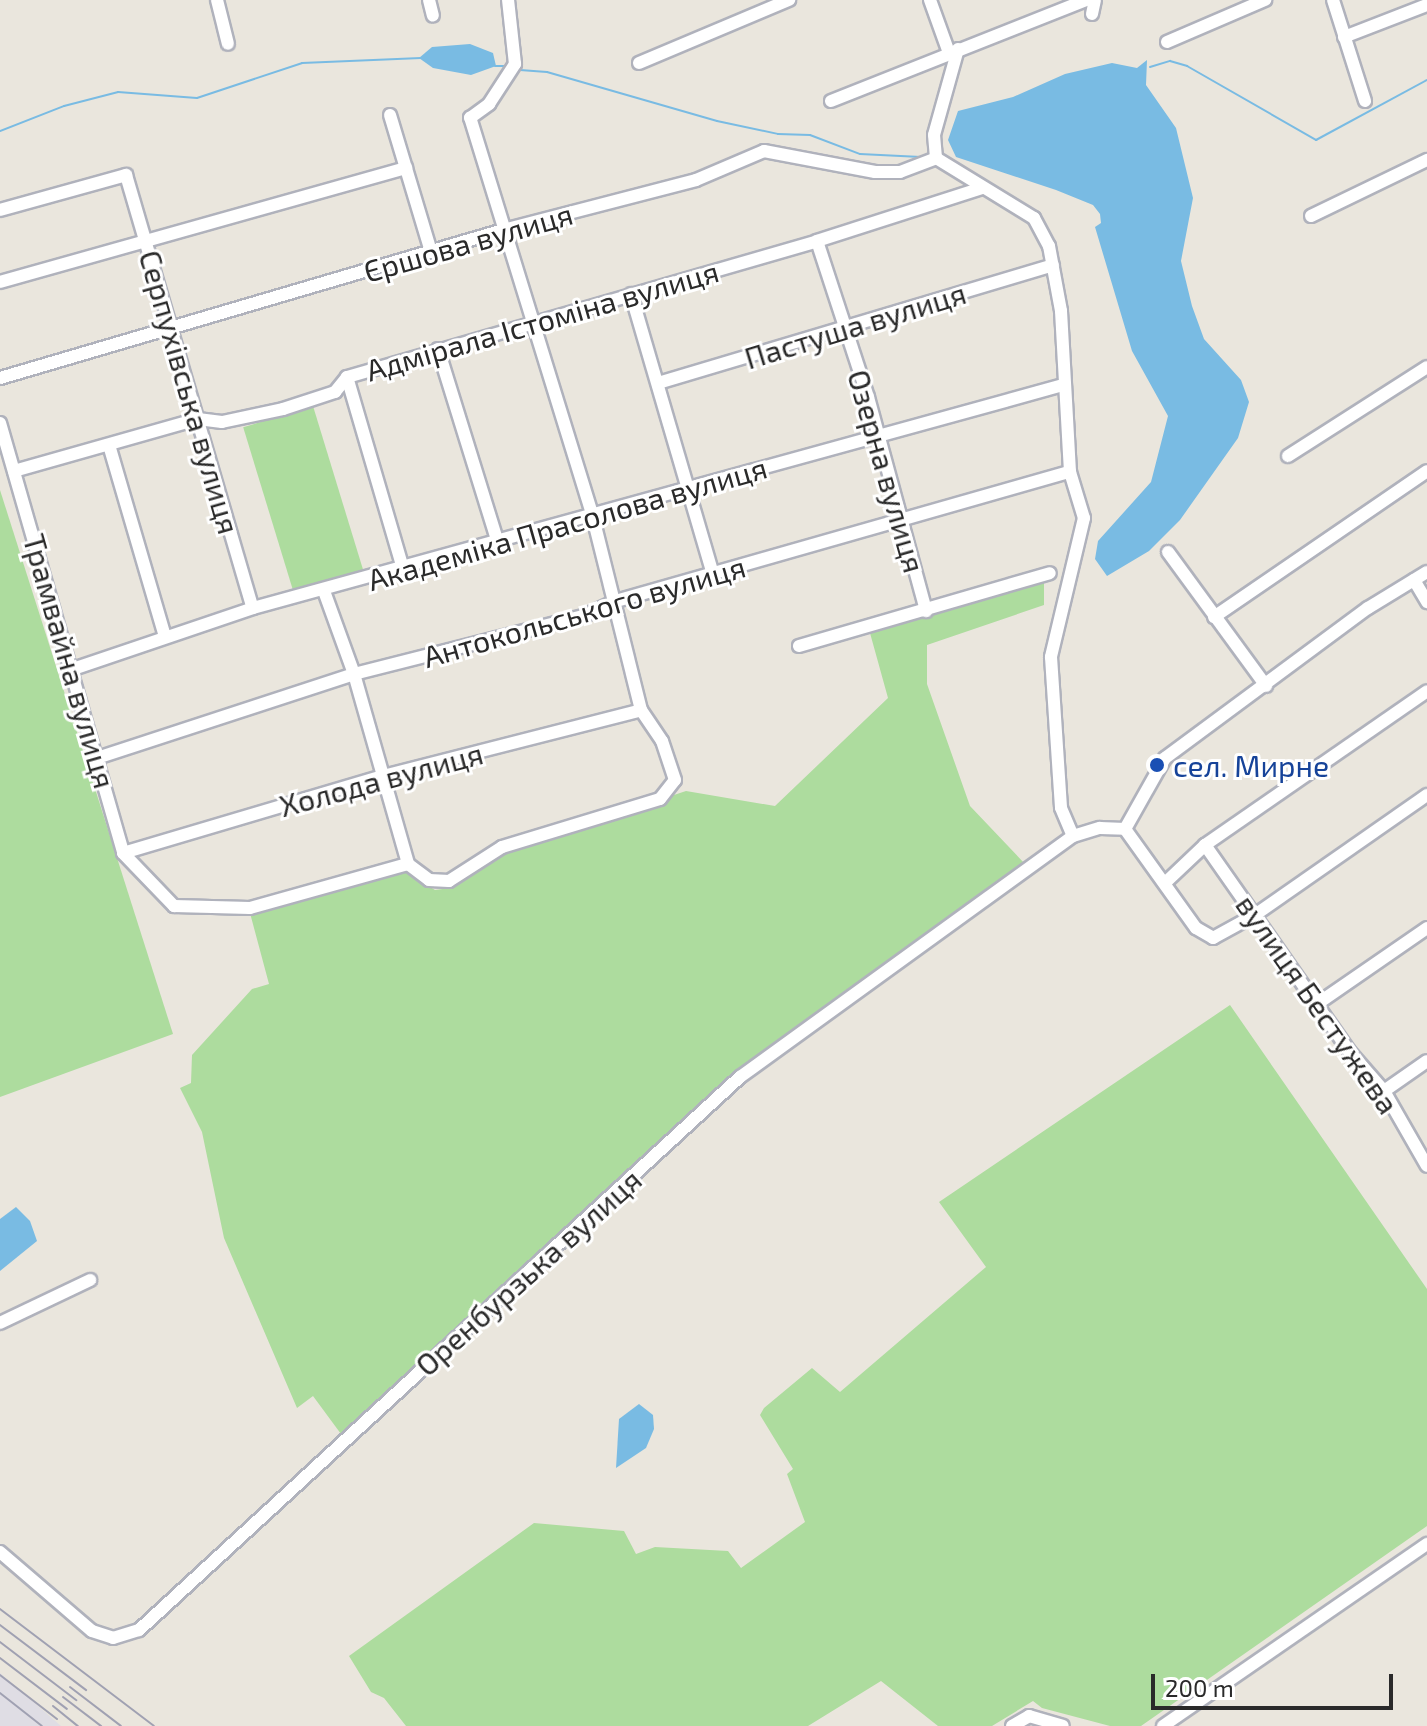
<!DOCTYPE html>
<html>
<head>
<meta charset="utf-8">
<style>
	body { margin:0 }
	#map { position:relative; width:1427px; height:1726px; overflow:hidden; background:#eae6dd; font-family:"Exo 2",sans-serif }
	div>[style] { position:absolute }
	.industrial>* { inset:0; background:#dfdde4 }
	.green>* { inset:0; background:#addc9e; transform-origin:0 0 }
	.water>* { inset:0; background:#79bbe3 }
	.stream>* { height:2px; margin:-1px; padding:0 1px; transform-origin:1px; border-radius:1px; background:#79bbe3 }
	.roads { filter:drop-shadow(2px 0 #b0b2bc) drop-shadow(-2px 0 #b0b2bc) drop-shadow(0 2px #b0b2bc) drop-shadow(0 -2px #b0b2bc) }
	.minor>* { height:12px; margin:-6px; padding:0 6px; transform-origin:6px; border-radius:6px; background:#fff }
	.rail>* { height:2px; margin:-1px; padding:0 1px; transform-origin:1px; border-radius:1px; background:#a0a1b2 }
	.dots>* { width:22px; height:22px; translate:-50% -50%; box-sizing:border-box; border:4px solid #fff; border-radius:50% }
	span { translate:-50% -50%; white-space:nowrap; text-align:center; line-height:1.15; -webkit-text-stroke:6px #fff; paint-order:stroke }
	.street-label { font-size:30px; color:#2a2a2a }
	.transit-label { font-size:30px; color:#164399 }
	.left { translate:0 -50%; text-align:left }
	.scale { position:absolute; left:1151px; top:1674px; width:242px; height:36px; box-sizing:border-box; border:4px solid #2a2a2a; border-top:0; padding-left:10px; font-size:24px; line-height:28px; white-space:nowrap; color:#2a2a2a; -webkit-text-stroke:6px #fff; paint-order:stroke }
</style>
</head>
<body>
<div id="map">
	<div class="industrial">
		<i style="clip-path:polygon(0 1673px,61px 1726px,0 1726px)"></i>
	</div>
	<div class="green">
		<i style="left:313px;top:406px;width:175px;height:73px;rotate:73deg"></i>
		<i style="clip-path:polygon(0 490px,173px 1034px,0 1097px)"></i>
		<i style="clip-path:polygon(1044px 580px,1044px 605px,927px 645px,927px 684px,970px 806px,1025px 864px,736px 1074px,341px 1434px,313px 1396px,297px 1408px,224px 1238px,202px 1132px,180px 1088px,191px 1083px,192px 1055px,252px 989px,269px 984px,250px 913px,402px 870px,435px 890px,450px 888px,482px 863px,514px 848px,686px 791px,775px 806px,888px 698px,870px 633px)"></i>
		<i style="clip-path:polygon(1230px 1005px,1427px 1289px,1427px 1526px,1141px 1726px,1110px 1726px,1042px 1708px,1033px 1701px,992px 1726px,938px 1726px,881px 1681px,808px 1726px,406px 1726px,384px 1698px,371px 1692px,349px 1656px,534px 1523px,624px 1531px,636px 1554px,655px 1547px,728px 1551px,741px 1568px,805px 1522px,787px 1474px,793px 1469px,760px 1415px,764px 1408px,812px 1368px,840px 1392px,986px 1267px,939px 1202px)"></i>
	</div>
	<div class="water">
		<i style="clip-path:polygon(470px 44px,493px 53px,496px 66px,471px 75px,433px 68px,419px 58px,432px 47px)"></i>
		<i style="clip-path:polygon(1147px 60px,1146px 85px,1176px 128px,1193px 198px,1181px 261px,1192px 306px,1204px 339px,1241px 380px,1249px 402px,1238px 438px,1180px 520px,1149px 551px,1107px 576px,1095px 559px,1098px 541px,1151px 482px,1168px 416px,1132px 351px,1095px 227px,1101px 223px,1100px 214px,1093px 205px,1056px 190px,956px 157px,948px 140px,958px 111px,1013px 97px,1065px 74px,1112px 63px,1137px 68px)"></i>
		<i style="clip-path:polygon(16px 1207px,30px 1221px,37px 1241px,0 1271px,0 1219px)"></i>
		<i style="clip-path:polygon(639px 1404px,653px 1415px,654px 1429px,646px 1448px,616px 1468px,619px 1419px)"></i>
	</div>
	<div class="stream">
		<i style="left:495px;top:66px;width:11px"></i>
		<i style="left:1150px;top:67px;width:21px;rotate:-17deg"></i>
		<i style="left:1170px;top:61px;width:18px;rotate:16deg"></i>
		<i style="left:1187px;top:66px;width:149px;rotate:29.8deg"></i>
		<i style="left:1316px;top:140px;width:126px;rotate:-28.4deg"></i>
		<i style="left:520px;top:70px;width:27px;rotate:4deg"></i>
		<i style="left:547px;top:72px;width:177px;rotate:16.1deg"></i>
		<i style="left:717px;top:121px;width:62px;rotate:12deg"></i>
		<i style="left:778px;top:134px;width:32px;rotate:2deg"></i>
		<i style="left:810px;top:135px;width:53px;rotate:20.8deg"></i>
		<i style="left:860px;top:154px;width:61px;rotate:2.8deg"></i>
		<i style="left:0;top:131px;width:69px;rotate:-21.3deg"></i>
		<i style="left:64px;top:106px;width:56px;rotate:-14.5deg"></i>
		<i style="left:118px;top:92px;width:79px;rotate:4.3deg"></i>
		<i style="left:197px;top:98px;width:111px;rotate:-18.4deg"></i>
		<i style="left:302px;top:63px;width:119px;rotate:-2.4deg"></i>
	</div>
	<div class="roads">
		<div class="minor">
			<i style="left:217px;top:0;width:45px;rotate:76deg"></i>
			<i style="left:429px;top:0;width:16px;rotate:76deg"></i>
			<i style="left:930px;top:0;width:53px;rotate:70.2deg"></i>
			<i style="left:1333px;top:0;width:106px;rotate:72.4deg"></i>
			<i style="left:1092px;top:14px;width:14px;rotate:-78deg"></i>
			<i style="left:1344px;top:37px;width:89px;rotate:-21.1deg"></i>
			<i style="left:1167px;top:42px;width:107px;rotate:-23.2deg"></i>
			<i style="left:958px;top:49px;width:89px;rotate:105.6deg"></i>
			<i style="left:934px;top:135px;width:23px;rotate:85deg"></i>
			<i style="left:936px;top:158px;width:115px;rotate:31.5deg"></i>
			<i style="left:1034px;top:218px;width:32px;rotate:62deg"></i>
			<i style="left:1049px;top:246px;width:66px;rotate:79.5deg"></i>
			<i style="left:1061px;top:311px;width:161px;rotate:86.8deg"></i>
			<i style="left:1070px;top:472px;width:48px;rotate:73.1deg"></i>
			<i style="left:1084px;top:518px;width:143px;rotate:103.4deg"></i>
			<i style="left:1051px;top:657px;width:151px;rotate:86.2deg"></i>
			<i style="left:1061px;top:808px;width:30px;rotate:67deg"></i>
			<i style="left:639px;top:63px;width:163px;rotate:-22.8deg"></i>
			<i style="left:831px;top:101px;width:274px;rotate:-21.6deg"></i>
			<i style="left:390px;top:115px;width:143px;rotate:73.3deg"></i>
			<i style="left:0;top:210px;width:131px;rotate:-15.5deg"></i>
			<i style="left:126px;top:175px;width:451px;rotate:73.7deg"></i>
			<i style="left:1311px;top:216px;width:129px;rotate:-25.8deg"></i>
			<i style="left:817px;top:241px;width:164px;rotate:71.9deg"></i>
			<i style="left:868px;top:397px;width:222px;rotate:74.8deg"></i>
			<i style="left:0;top:282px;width:422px;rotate:-15.7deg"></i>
			<i style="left:631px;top:294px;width:292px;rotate:73.7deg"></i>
			<i style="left:438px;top:349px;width:203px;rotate:72.8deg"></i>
			<i style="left:347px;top:377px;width:200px;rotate:73.7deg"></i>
			<i style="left:0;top:378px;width:528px;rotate:-16.38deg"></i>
			<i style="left:507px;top:229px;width:195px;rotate:-14.5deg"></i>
			<i style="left:696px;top:180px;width:74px;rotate:-23.1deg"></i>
			<i style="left:764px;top:151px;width:113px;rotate:10.7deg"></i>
			<i style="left:875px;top:172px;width:25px"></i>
			<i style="left:900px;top:172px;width:39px;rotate:-21deg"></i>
			<i style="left:658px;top:383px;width:412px;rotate:-16.6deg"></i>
			<i style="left:0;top:423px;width:447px;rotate:74deg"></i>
			<i style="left:109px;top:445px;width:200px;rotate:73.7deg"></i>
			<i style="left:1288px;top:456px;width:165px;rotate:-32.6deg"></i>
			<i style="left:14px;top:471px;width:191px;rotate:-15.8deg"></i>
			<i style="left:198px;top:419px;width:24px;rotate:7deg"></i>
			<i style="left:222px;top:422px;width:62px;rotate:-12deg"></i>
			<i style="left:283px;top:409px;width:55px;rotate:-18.1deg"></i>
			<i style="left:335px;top:392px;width:19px;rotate:-51deg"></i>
			<i style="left:347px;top:377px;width:489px;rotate:-16.1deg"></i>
			<i style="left:817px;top:241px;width:173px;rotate:-17.8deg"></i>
			<i style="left:1168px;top:552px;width:166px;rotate:53.8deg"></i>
			<i style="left:1414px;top:580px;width:26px;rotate:59deg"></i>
			<i style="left:324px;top:591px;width:88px;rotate:70.1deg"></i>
			<i style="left:354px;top:674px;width:198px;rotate:74.1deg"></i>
			<i style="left:1214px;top:617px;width:258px;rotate:-34.4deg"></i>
			<i style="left:799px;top:646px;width:261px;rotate:-16.2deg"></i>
			<i style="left:73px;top:669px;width:190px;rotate:-18.7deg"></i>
			<i style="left:253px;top:608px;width:840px;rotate:-15.39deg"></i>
			<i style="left:100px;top:757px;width:267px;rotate:-18.1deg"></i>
			<i style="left:354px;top:674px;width:237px;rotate:-14.2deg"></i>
			<i style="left:584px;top:616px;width:35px;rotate:-25deg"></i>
			<i style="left:616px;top:601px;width:472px;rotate:-15.9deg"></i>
			<i style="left:1125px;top:829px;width:81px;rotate:-60.6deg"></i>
			<i style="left:1165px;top:758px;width:252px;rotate:-36.5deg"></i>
			<i style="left:1368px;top:608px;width:69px;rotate:-31.4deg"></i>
			<i style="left:1205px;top:845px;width:251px;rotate:55deg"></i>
			<i style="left:1349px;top:1051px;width:53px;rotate:48.8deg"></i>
			<i style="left:1384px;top:1091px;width:86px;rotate:60.2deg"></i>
			<i style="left:123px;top:853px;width:74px;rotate:46.1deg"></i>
			<i style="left:174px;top:906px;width:76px;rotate:1.5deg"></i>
			<i style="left:250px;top:908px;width:164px;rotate:-15.6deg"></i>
			<i style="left:408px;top:864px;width:26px;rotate:37deg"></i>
			<i style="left:429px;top:880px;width:20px;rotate:3deg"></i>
			<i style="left:449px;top:881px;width:63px;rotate:-32.7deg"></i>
			<i style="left:502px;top:847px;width:165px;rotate:-16.9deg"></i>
			<i style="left:660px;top:799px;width:24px;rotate:-52deg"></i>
			<i style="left:675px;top:780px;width:41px;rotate:-108.4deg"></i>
			<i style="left:662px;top:741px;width:37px;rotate:-124deg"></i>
			<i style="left:641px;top:710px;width:199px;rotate:-104deg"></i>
			<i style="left:593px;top:517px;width:418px;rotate:-107.1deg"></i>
			<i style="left:470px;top:118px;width:24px;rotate:-36deg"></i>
			<i style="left:489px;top:104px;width:48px;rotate:-57deg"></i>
			<i style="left:515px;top:64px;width:64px;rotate:-96.2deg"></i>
			<i style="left:123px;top:853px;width:271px;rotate:-16.5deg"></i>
			<i style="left:383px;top:776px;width:266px;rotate:-14.3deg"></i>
			<i style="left:1166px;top:882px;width:54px;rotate:-43.5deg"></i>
			<i style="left:1205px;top:845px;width:270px;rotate:-34.7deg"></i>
			<i style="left:1317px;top:1004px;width:134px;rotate:-34.6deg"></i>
			<i style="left:1384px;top:1091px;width:52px;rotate:-34.9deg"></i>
			<i style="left:0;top:1323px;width:100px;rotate:-25.5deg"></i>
			<i style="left:0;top:1552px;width:121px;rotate:40.7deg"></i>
			<i style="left:92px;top:1631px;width:22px;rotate:18deg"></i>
			<i style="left:113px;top:1638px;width:27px;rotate:-17deg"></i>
			<i style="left:139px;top:1630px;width:817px;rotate:-42.62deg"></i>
			<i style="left:740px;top:1077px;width:411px;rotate:-35.9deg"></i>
			<i style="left:1073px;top:836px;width:28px;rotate:-17deg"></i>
			<i style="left:1100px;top:828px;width:25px;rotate:2deg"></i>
			<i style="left:1125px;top:829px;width:122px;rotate:54.4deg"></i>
			<i style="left:1196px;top:928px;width:20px;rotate:30deg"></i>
			<i style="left:1213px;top:938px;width:48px;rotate:-28.7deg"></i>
			<i style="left:1255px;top:915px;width:210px;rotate:-34.9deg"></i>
			<i style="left:1012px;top:1726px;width:20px;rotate:-30deg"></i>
			<i style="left:1029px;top:1716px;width:35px;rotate:16deg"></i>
			<i style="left:1163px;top:1726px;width:321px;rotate:-34.6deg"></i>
		</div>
	</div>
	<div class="rail">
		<i style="left:0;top:1609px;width:193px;rotate:37.2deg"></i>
		<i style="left:0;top:1625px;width:108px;rotate:37.1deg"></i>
		<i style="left:0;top:1642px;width:96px;rotate:37.3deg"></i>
		<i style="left:0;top:1658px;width:84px;rotate:37.3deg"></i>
		<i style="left:0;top:1675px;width:72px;rotate:37.7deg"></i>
		<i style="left:70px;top:1687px;width:64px;rotate:37.4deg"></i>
		<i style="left:0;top:1693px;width:53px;rotate:38.2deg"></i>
		<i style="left:63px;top:1697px;width:48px;rotate:37.3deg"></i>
		<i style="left:53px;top:1706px;width:32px;rotate:39deg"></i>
	</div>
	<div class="dots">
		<i style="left:1157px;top:765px;background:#1a4fb4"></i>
	</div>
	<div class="street-label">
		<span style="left:468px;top:242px;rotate:-16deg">Єршова вулиця</span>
		<span style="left:542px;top:320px;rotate:-16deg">Адмірала Істоміна вулиця</span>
		<span style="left:855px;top:325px;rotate:-17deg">Пастуша вулиця</span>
		<span style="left:190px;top:392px;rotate:74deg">Серпухівська вулиця</span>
		<span style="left:887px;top:471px;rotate:74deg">Озерна вулиця</span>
		<span style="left:567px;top:523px;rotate:-16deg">Академіка Прасолова вулиця</span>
		<span style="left:584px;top:611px;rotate:-16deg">Антокольського вулиця</span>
		<span style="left:70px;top:661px;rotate:74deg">Трамвайна вулиця</span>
		<span style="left:381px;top:779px;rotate:-15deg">Холода вулиця</span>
		<span style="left:1318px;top:1004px;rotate:55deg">вулиця Бестужева</span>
		<span style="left:528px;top:1272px;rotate:-42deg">Оренбурзька вулиця</span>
	</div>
	<div class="transit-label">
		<span class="left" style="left:1173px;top:765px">сел. Мирне</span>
	</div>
	<div class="scale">200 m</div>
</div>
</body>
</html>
